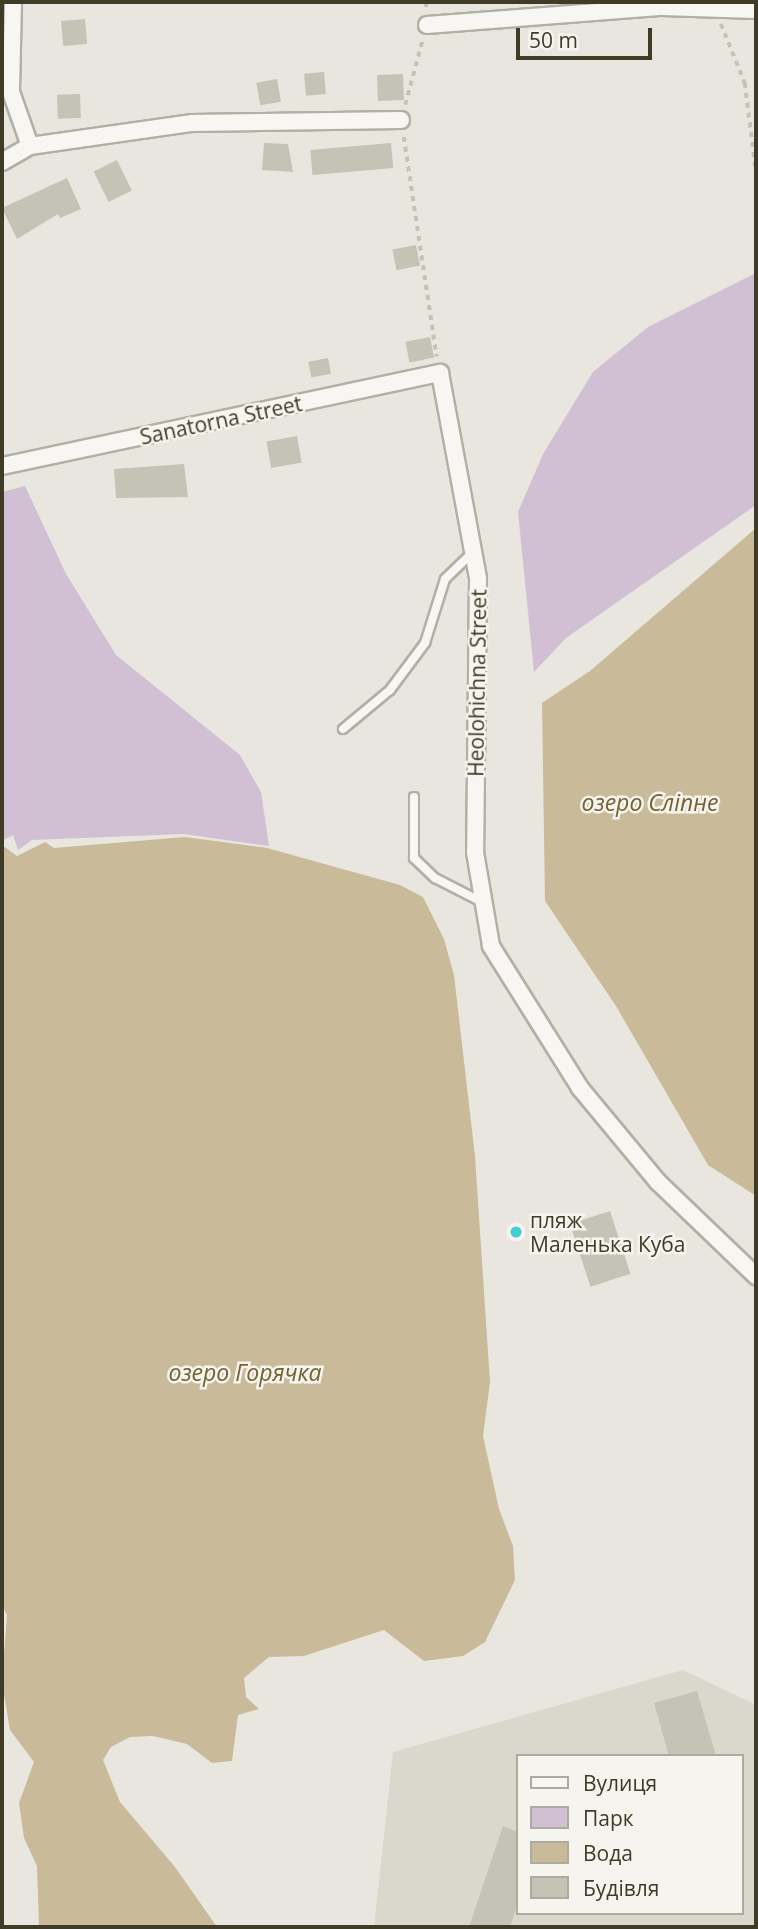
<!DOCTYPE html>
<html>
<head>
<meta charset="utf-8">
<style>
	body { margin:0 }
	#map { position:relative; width:758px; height:1929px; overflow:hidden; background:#e8e6df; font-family:"Open Sans",sans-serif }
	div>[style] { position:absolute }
	.built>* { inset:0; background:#dad7cd }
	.green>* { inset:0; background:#d1c0d3 }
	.water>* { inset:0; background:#c9bb99 }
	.building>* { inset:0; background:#c5c2b6; transform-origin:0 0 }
	.path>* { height:3.5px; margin-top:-1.75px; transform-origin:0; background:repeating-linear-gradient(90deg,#c4c2b9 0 5px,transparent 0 10px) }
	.roads { filter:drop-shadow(2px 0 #b2afa4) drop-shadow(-2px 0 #b2afa4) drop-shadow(0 2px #b2afa4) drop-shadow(0 -2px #b2afa4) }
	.service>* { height:8px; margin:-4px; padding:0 4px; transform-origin:4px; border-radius:4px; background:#f7f6f2 }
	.minor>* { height:16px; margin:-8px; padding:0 8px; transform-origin:8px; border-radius:8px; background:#f7f6f2 }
	.dots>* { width:19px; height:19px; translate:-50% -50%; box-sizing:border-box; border:4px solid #f6f4ee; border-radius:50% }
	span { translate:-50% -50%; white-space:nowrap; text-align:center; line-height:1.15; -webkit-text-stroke:5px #f6f4ee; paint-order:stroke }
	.street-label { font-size:21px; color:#403b27 }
	.poi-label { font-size:21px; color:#403b27 }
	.left { translate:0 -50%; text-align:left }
	.water-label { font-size:23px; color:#756231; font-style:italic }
	.frame { position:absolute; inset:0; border:4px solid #403b27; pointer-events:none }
	.legend { position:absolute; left:516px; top:1754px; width:228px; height:161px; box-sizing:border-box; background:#f6f4ee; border:2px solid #adaa9e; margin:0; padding:9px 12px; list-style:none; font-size:21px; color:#403b27 }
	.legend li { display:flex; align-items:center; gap:14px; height:35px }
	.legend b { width:35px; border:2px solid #adaa9e }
	.scale { position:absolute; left:516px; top:28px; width:136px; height:32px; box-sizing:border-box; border:4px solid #403b27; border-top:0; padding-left:9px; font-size:21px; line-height:24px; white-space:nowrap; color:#403b27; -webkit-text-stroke:5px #f6f4ee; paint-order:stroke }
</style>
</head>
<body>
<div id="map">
	<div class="built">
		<i style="clip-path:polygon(evenodd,683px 1670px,756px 1705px,756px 1927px,374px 1927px,393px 1752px,683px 1670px,518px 1756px,742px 1756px,742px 1913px,518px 1913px,518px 1756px)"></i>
	</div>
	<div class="green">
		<i style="clip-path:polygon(756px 273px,756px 505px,566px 638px,534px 672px,518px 512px,543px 454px,593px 372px,648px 327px)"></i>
		<i style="clip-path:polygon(25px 486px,66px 574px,116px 655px,240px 755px,261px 792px,269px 846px,183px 834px,32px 840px,18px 850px,13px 835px,2px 841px,2px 492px)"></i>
	</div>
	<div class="water">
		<i style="clip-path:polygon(756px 528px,756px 1196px,708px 1165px,616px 1006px,545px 901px,542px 703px,590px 671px)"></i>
		<i style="clip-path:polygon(185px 837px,267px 848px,400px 885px,423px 897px,444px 939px,454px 975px,475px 1156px,490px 1382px,483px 1436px,499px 1509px,513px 1546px,515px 1580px,485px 1642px,463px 1656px,424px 1661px,384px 1630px,304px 1656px,269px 1657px,244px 1678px,246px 1697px,259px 1709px,238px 1715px,232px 1761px,212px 1763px,187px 1744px,153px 1736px,130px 1737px,111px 1747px,103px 1760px,120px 1802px,175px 1867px,217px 1927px,39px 1927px,37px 1866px,24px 1838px,19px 1803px,34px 1762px,10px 1730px,2px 1682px,7px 1615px,2px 1605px,2px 845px,17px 856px,45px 842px,54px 848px)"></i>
	</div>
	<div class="building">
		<i style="left:85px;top:19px;width:25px;height:24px;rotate:85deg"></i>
		<i style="left:324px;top:72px;width:22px;height:20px;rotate:85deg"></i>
		<i style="left:403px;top:74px;width:26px;height:26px;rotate:88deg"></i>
		<i style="left:277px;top:79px;width:23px;height:21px;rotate:80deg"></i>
		<i style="left:80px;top:94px;width:24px;height:23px;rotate:88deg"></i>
		<i style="clip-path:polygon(264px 143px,288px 144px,293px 172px,262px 170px)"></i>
		<i style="left:391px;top:143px;width:25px;height:81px;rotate:85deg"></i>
		<i style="left:117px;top:160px;width:34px;height:26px;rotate:64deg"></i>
		<i style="clip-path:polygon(67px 178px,81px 209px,60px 218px,58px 214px,17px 239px,2px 208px)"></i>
		<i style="left:416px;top:245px;width:21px;height:24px;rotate:79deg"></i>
		<i style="left:430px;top:337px;width:21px;height:25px;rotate:79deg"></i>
		<i style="left:328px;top:358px;width:16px;height:20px;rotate:79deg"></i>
		<i style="left:297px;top:436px;width:27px;height:31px;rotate:80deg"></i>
		<i style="clip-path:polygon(184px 464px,188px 497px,116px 498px,114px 469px)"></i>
		<i style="left:610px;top:1211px;width:66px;height:42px;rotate:72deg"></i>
		<i style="clip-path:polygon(697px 1691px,716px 1756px,669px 1756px,654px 1703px)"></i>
		<i style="clip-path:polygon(503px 1826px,518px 1832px,518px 1902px,510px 1927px,469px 1927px)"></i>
	</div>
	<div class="path">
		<i style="left:426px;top:2px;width:8px;rotate:83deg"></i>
		<i style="left:721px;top:24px;width:64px;rotate:67.9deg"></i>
		<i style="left:745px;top:83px;width:89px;rotate:82.9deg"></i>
		<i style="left:405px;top:105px;width:69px;rotate:-75deg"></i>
		<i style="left:404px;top:137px;width:222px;rotate:81.5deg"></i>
	</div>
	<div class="roads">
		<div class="service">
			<i style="left:343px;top:729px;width:61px;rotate:-39.7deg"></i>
			<i style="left:390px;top:690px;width:59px;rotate:-53.3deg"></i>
			<i style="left:425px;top:643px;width:67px;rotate:-72.6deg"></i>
			<i style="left:445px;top:579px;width:37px;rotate:-44deg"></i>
			<i style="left:414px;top:797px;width:61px;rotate:90deg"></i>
			<i style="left:414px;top:858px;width:29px;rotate:44deg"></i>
			<i style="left:435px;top:878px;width:51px;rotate:27.1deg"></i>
		</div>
		<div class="minor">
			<i style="left:13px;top:2px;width:90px;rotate:91.3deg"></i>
			<i style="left:11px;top:92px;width:57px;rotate:70.6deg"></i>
			<i style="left:427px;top:25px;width:236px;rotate:-4.4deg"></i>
			<i style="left:662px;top:7px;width:94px;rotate:1.8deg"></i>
			<i style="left:2px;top:162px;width:32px;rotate:-30deg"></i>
			<i style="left:30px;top:146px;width:164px;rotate:-8.1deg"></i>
			<i style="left:192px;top:123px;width:209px;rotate:-0.8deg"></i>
			<i style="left:2px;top:466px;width:448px;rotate:-12deg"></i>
			<i style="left:440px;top:373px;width:208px;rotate:79.5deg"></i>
			<i style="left:478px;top:578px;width:274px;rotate:90.6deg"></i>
			<i style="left:475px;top:852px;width:95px;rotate:80.3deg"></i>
			<i style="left:491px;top:946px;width:168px;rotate:57.9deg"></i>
			<i style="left:580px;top:1088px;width:122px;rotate:50.3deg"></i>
			<i style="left:658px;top:1182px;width:136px;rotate:43.8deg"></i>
		</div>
	</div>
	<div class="dots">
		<i style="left:516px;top:1232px;background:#41cdd1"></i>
	</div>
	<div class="street-label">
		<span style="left:221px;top:420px;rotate:-12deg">Sanatorna Street</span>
		<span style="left:477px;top:683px;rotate:-89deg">Heolohichna Street</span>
	</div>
	<div class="poi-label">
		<span class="left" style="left:530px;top:1232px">пляж<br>Маленька Куба</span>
	</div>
	<div class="water-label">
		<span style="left:650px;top:802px">озеро Сліпне</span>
		<span style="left:245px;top:1372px">озеро Горячка</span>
	</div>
	<div class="frame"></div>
	<ul class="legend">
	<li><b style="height:9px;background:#f7f6f2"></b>Вулиця</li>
	<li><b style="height:19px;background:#d1c0d3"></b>Парк</li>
	<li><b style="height:19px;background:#c9bb99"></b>Вода</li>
	<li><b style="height:19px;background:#c5c2b6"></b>Будівля</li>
	</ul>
	<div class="scale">50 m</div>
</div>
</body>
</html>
